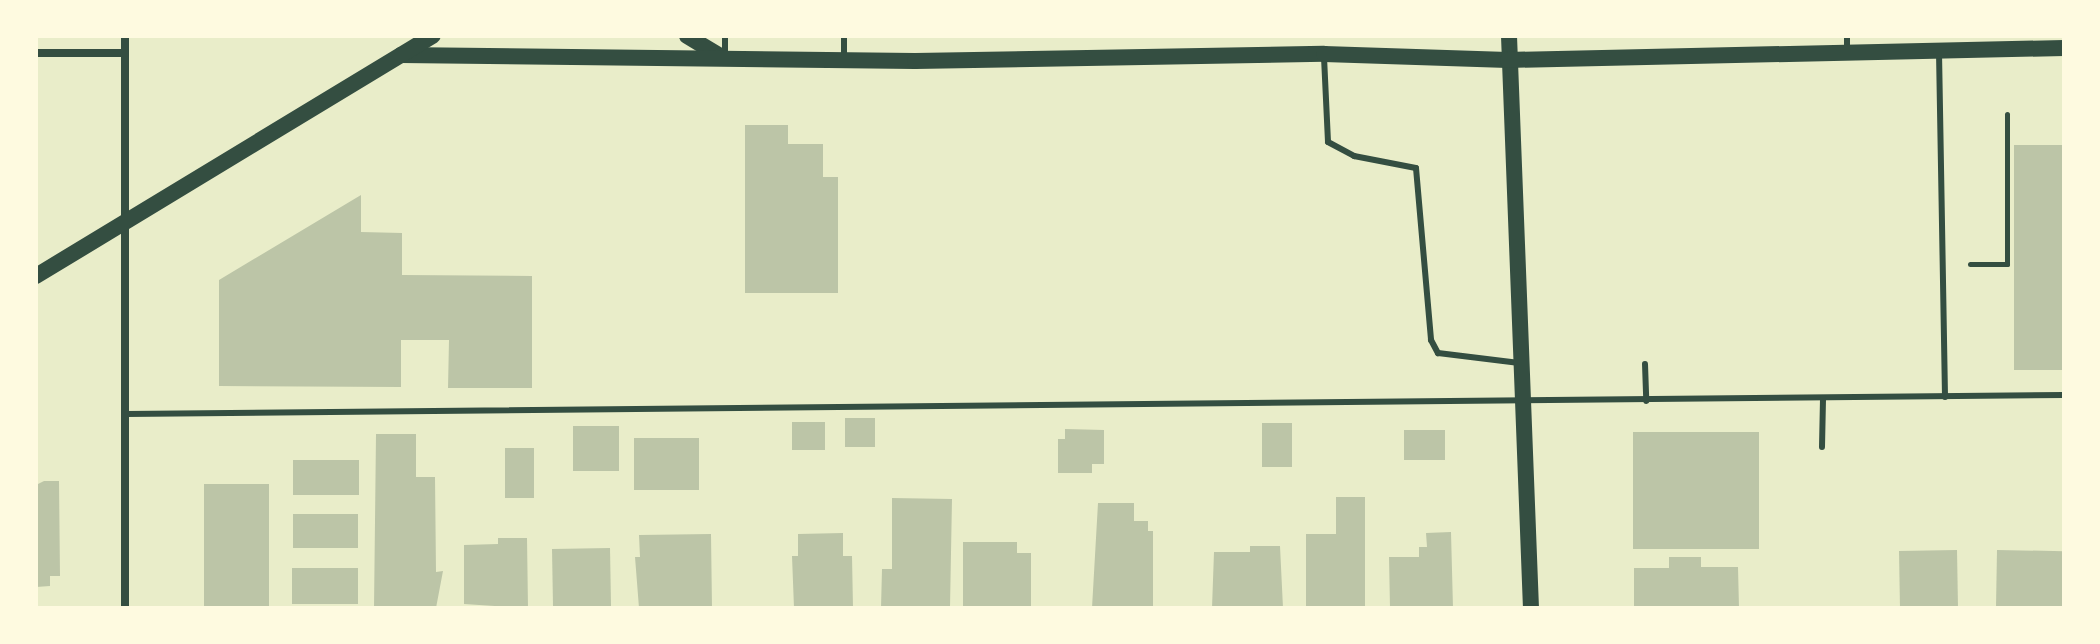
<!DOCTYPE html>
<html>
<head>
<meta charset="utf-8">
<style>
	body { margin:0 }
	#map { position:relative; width:2100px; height:644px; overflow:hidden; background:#e9edc9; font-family:"Open Sans",sans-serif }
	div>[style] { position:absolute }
	.building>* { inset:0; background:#bcc5a7; transform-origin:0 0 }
	.path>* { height:5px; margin:-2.5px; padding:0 2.5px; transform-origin:2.5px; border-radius:2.5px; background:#344e41 }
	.service>* { height:6px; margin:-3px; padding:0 3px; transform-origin:3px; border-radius:3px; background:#344e41 }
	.minor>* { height:8px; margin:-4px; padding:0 4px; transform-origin:4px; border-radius:4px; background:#344e41 }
	.secondary>* { height:16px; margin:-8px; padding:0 8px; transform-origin:8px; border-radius:8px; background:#344e41 }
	span { translate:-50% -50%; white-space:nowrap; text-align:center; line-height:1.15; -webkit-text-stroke:6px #fefae0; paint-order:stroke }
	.frame { position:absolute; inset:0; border:38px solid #fefae0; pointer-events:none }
</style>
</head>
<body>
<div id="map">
	<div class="building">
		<i style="clip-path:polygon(745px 125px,788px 125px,788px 144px,823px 144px,823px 177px,838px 177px,838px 293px,745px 293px)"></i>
		<i style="left:2014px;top:145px;width:50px;height:225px"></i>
		<i style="clip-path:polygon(361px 195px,361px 232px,402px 233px,402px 275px,532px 276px,532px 388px,448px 388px,449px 340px,401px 340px,401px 387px,219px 386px,219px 280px)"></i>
		<i style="left:875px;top:418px;width:29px;height:30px;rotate:90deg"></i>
		<i style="left:792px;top:422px;width:33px;height:28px"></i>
		<i style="left:1262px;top:423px;width:30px;height:44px"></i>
		<i style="left:573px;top:426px;width:46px;height:45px"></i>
		<i style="clip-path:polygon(1065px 429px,1104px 430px,1104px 464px,1092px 464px,1092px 473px,1058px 473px,1058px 439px,1065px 439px)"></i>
		<i style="left:1404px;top:430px;width:41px;height:30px"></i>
		<i style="left:1633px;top:432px;width:126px;height:117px"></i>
		<i style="clip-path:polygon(376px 434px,416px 434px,416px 477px,435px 477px,436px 572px,443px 571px,436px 608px,374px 608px)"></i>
		<i style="left:634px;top:438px;width:65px;height:52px"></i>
		<i style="left:505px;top:448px;width:29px;height:50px"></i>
		<i style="left:293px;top:460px;width:66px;height:35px"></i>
		<i style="clip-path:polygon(44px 481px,59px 481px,60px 576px,50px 576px,50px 586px,36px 587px,36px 485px)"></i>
		<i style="left:204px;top:484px;width:65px;height:124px"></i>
		<i style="clip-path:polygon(1336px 497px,1365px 497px,1365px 608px,1306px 608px,1306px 534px,1336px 534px)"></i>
		<i style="clip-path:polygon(892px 498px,952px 499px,950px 608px,881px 608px,882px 569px,892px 569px)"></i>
		<i style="clip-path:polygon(1098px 503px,1134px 503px,1134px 521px,1148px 521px,1148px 531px,1153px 531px,1153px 608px,1092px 608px)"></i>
		<i style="left:293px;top:514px;width:65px;height:34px"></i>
		<i style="clip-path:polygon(1451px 532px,1453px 608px,1390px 608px,1389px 557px,1419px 557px,1419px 547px,1427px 547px,1426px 533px)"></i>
		<i style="clip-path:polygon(843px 533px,843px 556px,852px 556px,853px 608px,794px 608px,792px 556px,798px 556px,798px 534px)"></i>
		<i style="clip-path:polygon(711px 534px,712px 608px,639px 608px,635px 557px,640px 557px,639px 535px)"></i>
		<i style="clip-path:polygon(498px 538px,527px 538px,528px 608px,464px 604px,464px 545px,498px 544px)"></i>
		<i style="clip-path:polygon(963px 542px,1017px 542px,1017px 553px,1031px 553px,1031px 608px,963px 608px)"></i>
		<i style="clip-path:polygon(1250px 546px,1280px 546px,1283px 608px,1212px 608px,1214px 552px,1250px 552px)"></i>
		<i style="left:610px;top:548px;width:60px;height:58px;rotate:89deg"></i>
		<i style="left:1957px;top:550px;width:58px;height:58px;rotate:89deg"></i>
		<i style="left:1997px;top:550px;width:67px;height:58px;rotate:1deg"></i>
		<i style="clip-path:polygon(1669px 557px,1701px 557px,1701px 567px,1738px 567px,1739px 608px,1634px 608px,1634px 568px,1669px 568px)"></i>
		<i style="left:292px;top:568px;width:66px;height:36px"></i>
	</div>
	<div class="path">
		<i style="left:1970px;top:264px;width:37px"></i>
		<i style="left:2007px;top:264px;width:150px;rotate:-90deg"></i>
	</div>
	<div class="service">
		<i style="left:844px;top:36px;width:21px;rotate:90deg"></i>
		<i style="left:1847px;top:36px;width:13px;rotate:90deg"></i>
		<i style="left:1939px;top:52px;width:345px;rotate:89deg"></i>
		<i style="left:725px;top:56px;width:20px;rotate:-90deg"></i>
		<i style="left:1324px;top:57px;width:85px;rotate:87.3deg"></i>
		<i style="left:1328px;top:142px;width:30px;rotate:28deg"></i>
		<i style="left:1354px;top:156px;width:63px;rotate:11deg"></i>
		<i style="left:1416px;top:168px;width:173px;rotate:85deg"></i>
		<i style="left:1431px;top:340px;width:15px;rotate:62deg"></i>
		<i style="left:1438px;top:353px;width:82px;rotate:7deg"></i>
		<i style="left:1645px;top:364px;width:37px;rotate:88deg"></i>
		<i style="left:126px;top:414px;width:1938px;rotate:-0.56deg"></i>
		<i style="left:1822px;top:447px;width:49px;rotate:-88.8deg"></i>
	</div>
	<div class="minor">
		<i style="left:125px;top:36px;width:572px;rotate:90deg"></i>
		<i style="left:36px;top:53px;width:89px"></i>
	</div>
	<div class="secondary">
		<i style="left:687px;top:36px;width:39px;rotate:31deg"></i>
		<i style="left:1509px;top:36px;width:572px;rotate:87.8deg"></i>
		<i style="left:401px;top:55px;width:514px;rotate:0.67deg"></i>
		<i style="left:915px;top:61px;width:409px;rotate:-1deg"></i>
		<i style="left:1324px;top:54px;width:184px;rotate:1.9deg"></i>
		<i style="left:1508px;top:60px;width:556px;rotate:-1.24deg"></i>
		<i style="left:36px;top:276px;width:464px;rotate:-31.2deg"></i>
	</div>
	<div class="frame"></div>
</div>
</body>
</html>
